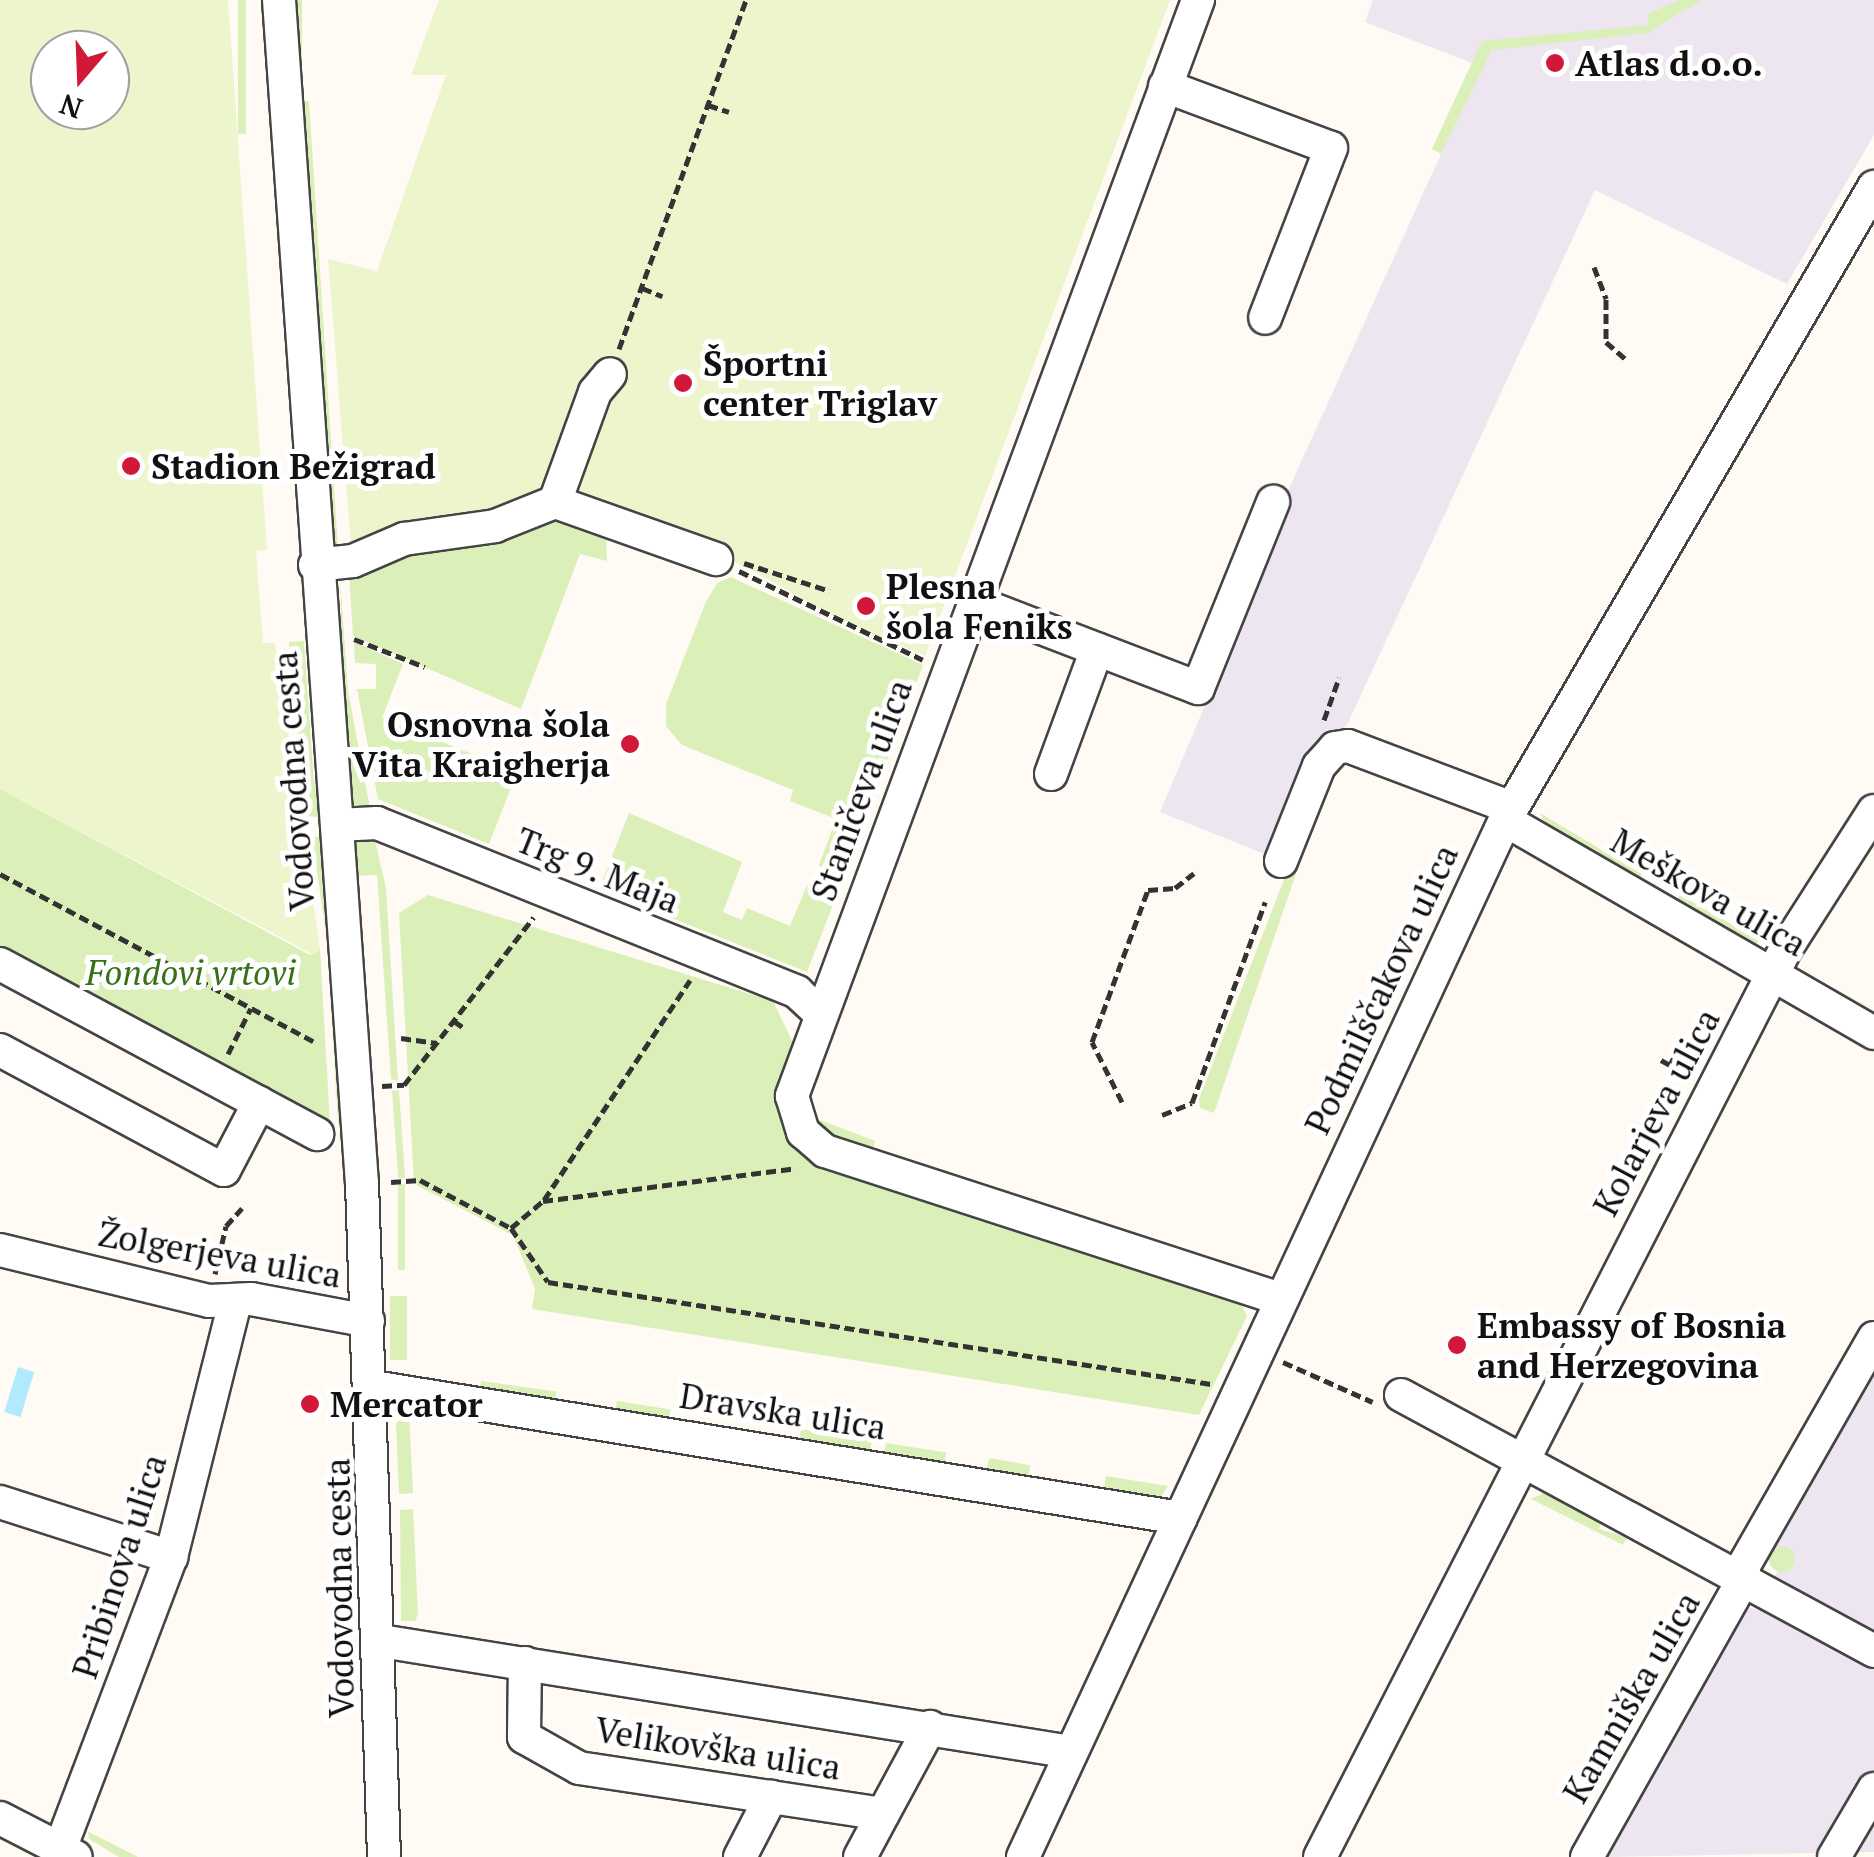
<!DOCTYPE html>
<html>
<head>
<meta charset="utf-8">
<style>
	body { margin:0 }
	#map { position:relative; width:1874px; height:1857px; overflow:hidden; background:#fffbf4; font-family:"PT Serif",serif }
	div>[style] { position:absolute }
	.industrial>* { inset:0; background:#ede5ef }
	.green>* { inset:0; background:#dbefb8; transform-origin:0 0 }
	.round { border-radius:50% }
	.pitch>* { inset:0; background:#ecf5cb }
	.water>* { inset:0; background:#b2eafd; transform-origin:0 0 }
	.path>* { height:5px; margin-top:-2.5px; transform-origin:0; background:repeating-linear-gradient(90deg,#333 0 10px,transparent 0 15px) }
	.roads { filter:drop-shadow(2px 0 #444) drop-shadow(-2px 0 #444) drop-shadow(0 2px #444) drop-shadow(0 -2px #444) }
	.minor>* { height:32px; margin:-16px; padding:0 16px; transform-origin:16px; border-radius:16px; background:#fff }
	.dots>* { width:28px; height:28px; translate:-50% -50%; box-sizing:border-box; border:5px solid #fff; border-radius:50% }
	span { translate:-50% -50%; white-space:nowrap; text-align:center; line-height:1.15; -webkit-text-stroke:10px #fff; paint-order:stroke }
	.poi-label { font-size:35px; color:#111; font-weight:700 }
	.left { translate:0 -50%; text-align:left }
	.right { translate:-100% -50%; text-align:right }
	.street-label { font-size:35px; color:#111 }
	.park-label { font-size:35px; color:#367118; font-style:italic }
	.north { position:absolute; left:30px; top:30px; width:100px; height:100px; box-sizing:border-box; background:#fff; border:2px solid #a0a0a0; border-radius:50%; rotate:199deg; font-size:28px; font-weight:700; line-height:40px; text-align:center; color:#111 }
	.north::after { content:''; display:block; margin:auto; width:35px; height:45px; background:#d11838; clip-path:polygon(50% 0,100% 100%,50% 72%,0 100%) }
</style>
</head>
<body>
<div id="map">
	<div class="industrial">
		<i style="clip-path:polygon(1373px 0,1874px 0,1874px 135px,1787px 284px,1595px 190px,1347px 725px,1320px 746px,1277px 859px,1160px 812px,1250px 599px,1287px 493px,1441px 154px,1432px 149px,1472px 63px,1365px 22px)"></i>
		<i style="clip-path:polygon(1874px 1374px,1874px 1852px,1603px 1857px,1744px 1605px,1756px 1610px,1778px 1570px,1769px 1559px,1773px 1544px)"></i>
	</div>
	<div class="green">
		<i style="left:238px;top:0;width:8px;height:134px"></i>
		<i style="left:293px;top:0;width:9px;height:64px"></i>
		<i style="clip-path:polygon(1680px 0,1701px 0,1647px 33px,1492px 50px,1441px 153px,1432px 149px,1482px 41px,1648px 25px,1648px 14px)"></i>
		<i style="clip-path:polygon(309px 101px,338px 549px,331px 546px,300px 102px)"></i>
		<i style="clip-path:polygon(545px 515px,606px 537px,607px 561px,580px 554px,521px 709px,353px 636px,349px 573px,381px 558px)"></i>
		<i style="clip-path:polygon(731px 577px,923px 665px,840px 886px,815px 876px,836px 819px,790px 801px,793px 790px,682px 745px,666px 726px,666px 704px,705px 604px,717px 583px)"></i>
		<i style="clip-path:polygon(340px 578px,348px 690px,371px 814px,347px 817px)"></i>
		<i style="clip-path:polygon(304px 641px,314px 783px,324px 782px,326px 818px,308px 816px,295px 722px,289px 642px)"></i>
		<i style="clip-path:polygon(354px 642px,403px 664px,382px 718px,517px 772px,489px 844px,378px 799px,357px 689px,376px 689px,376px 664px,355px 663px)"></i>
		<i style="clip-path:polygon(0 789px,310px 955px,320px 949px,330px 1124px,0 950px)"></i>
		<i style="clip-path:polygon(629px 813px,742px 862px,723px 912px,742px 920px,747px 908px,790px 926px,807px 885px,836px 897px,807px 972px,599px 889px)"></i>
		<i style="clip-path:polygon(1540px 813px,1642px 874px,1639px 880px,1546px 826px)"></i>
		<i style="clip-path:polygon(373px 832px,386px 888px,398px 1081px,391px 1079px,377px 875px,351px 876px,349px 833px)"></i>
		<i style="clip-path:polygon(328px 836px,346px 1122px,338px 1123px,327px 940px,312px 837px)"></i>
		<i style="clip-path:polygon(1290px 864px,1298px 868px,1214px 1113px,1200px 1108px,1199px 1099px)"></i>
		<i style="clip-path:polygon(428px 895px,773px 1001px,795px 1047px,785px 1120px,1238px 1299px,1247px 1316px,1199px 1415px,532px 1309px,535px 1289px,513px 1235px,414px 1184px,399px 913px)"></i>
		<i style="clip-path:polygon(1680px 895px,1759px 940px,1756px 945px,1676px 901px)"></i>
		<i style="left:399px;top:1090px;width:88px;height:7px;rotate:86deg"></i>
		<i style="clip-path:polygon(807px 1115px,875px 1141px,871px 1155px,827px 1139px)"></i>
		<i style="left:398px;top:1184px;width:7px;height:86px"></i>
		<i style="left:390px;top:1296px;width:17px;height:64px"></i>
		<i style="left:481px;top:1381px;width:76px;height:16px;rotate:8deg"></i>
		<i style="left:617px;top:1401px;width:54px;height:16px;rotate:9deg"></i>
		<i style="clip-path:polygon(409px 1410px,413px 1493px,399px 1494px,396px 1424px)"></i>
		<i style="left:801px;top:1429px;width:72px;height:16px;rotate:9deg"></i>
		<i style="left:886px;top:1443px;width:61px;height:16px;rotate:9deg"></i>
		<i style="left:989px;top:1458px;width:42px;height:16px;rotate:10deg"></i>
		<i style="clip-path:polygon(1106px 1476px,1168px 1486px,1160px 1499px,1104px 1492px)"></i>
		<i style="clip-path:polygon(1545px 1492px,1601px 1523px,1599px 1529px,1627px 1537px,1623px 1545px,1531px 1499px)"></i>
		<i style="clip-path:polygon(413px 1509px,418px 1614px,415px 1621px,401px 1621px,400px 1510px)"></i>
		<i class="round" style="left:1769px;top:1546px;width:26px;height:26px"></i>
		<i style="clip-path:polygon(88px 1832px,89px 1832px,138px 1857px,119px 1857px,89px 1839px)"></i>
	</div>
	<div class="pitch">
		<i style="clip-path:polygon(evenodd,0 0,228px 0,267px 550px,256px 551px,263px 643px,275px 643px,320px 949px,314px 955px,0 789px,0 0,50px 50px,110px 50px,110px 110px,50px 110px,50px 50px)"></i>
		<i style="clip-path:polygon(439px 0,1170px 0,925px 656px,833px 616px,748px 568px,606px 510px,351px 547px,328px 259px,377px 271px,446px 75px,411px 75px)"></i>
	</div>
	<div class="water">
		<i style="left:18px;top:1367px;width:17px;height:47px;rotate:17deg"></i>
	</div>
	<div class="path">
		<i style="left:708px;top:105px;width:22px;rotate:18deg"></i>
		<i style="left:1594px;top:267px;width:34px;rotate:69deg"></i>
		<i style="left:1606px;top:299px;width:43px;rotate:90deg"></i>
		<i style="left:1606px;top:342px;width:28px;rotate:41deg"></i>
		<i style="left:642px;top:288px;width:22px;rotate:22deg"></i>
		<i style="left:619px;top:349px;width:371px;rotate:-70deg"></i>
		<i style="left:744px;top:563px;width:90px;rotate:18deg"></i>
		<i style="left:739px;top:571px;width:204px;rotate:25.8deg"></i>
		<i style="left:354px;top:639px;width:76px;rotate:21.5deg"></i>
		<i style="left:1324px;top:720px;width:45px;rotate:-70.3deg"></i>
		<i style="left:0;top:874px;width:357px;rotate:28.1deg"></i>
		<i style="left:454px;top:1021px;width:12px;rotate:35deg"></i>
		<i style="left:401px;top:1038px;width:36px;rotate:8deg"></i>
		<i style="left:228px;top:1054px;width:51px;rotate:-63.4deg"></i>
		<i style="left:1661px;top:1060px;width:10px;rotate:29deg"></i>
		<i style="left:1670px;top:1065px;width:9px;rotate:-63deg"></i>
		<i style="left:1674px;top:1057px;width:20px;rotate:27deg"></i>
		<i style="left:382px;top:1086px;width:22px;rotate:-3deg"></i>
		<i style="left:404px;top:1085px;width:212px;rotate:-52.3deg"></i>
		<i style="left:1122px;top:1102px;width:67px;rotate:-116.6deg"></i>
		<i style="left:1092px;top:1042px;width:162px;rotate:-69.8deg"></i>
		<i style="left:1148px;top:890px;width:27px;rotate:-4deg"></i>
		<i style="left:1175px;top:888px;width:24px;rotate:-38deg"></i>
		<i style="left:1162px;top:1115px;width:32px;rotate:-22deg"></i>
		<i style="left:1192px;top:1103px;width:214px;rotate:-70deg"></i>
		<i style="left:391px;top:1182px;width:29px;rotate:-4deg"></i>
		<i style="left:420px;top:1180px;width:103px;rotate:27.8deg"></i>
		<i style="left:511px;top:1228px;width:65px;rotate:55.6deg"></i>
		<i style="left:548px;top:1282px;width:671px;rotate:8.75deg"></i>
		<i style="left:544px;top:1200px;width:264px;rotate:-56.4deg"></i>
		<i style="left:511px;top:1228px;width:42px;rotate:-40.2deg"></i>
		<i style="left:543px;top:1201px;width:255px;rotate:-7.4deg"></i>
		<i style="left:215px;top:1274px;width:49px;rotate:-77.1deg"></i>
		<i style="left:226px;top:1226px;width:24px;rotate:-48deg"></i>
		<i style="left:1283px;top:1362px;width:98px;rotate:24deg"></i>
	</div>
	<div class="roads">
		<div class="minor">
			<i style="left:279px;top:0;width:1186px;rotate:85.99deg"></i>
			<i style="left:362px;top:1183px;width:674px;rotate:88.13deg"></i>
			<i style="left:1198px;top:0;width:1169px;rotate:110.33deg"></i>
			<i style="left:792px;top:1096px;width:38px;rotate:73deg"></i>
			<i style="left:803px;top:1132px;width:29px;rotate:41deg"></i>
			<i style="left:825px;top:1151px;width:478px;rotate:18deg"></i>
			<i style="left:1165px;top:86px;width:177px;rotate:20.5deg"></i>
			<i style="left:1331px;top:148px;width:182px;rotate:111.2deg"></i>
			<i style="left:555px;top:502px;width:117px;rotate:-70deg"></i>
			<i style="left:595px;top:392px;width:23px;rotate:-50deg"></i>
			<i style="left:315px;top:565px;width:38px;rotate:-6deg"></i>
			<i style="left:353px;top:561px;width:56px;rotate:-23.3deg"></i>
			<i style="left:404px;top:539px;width:92px;rotate:-8.1deg"></i>
			<i style="left:495px;top:526px;width:65px;rotate:-21.8deg"></i>
			<i style="left:555px;top:502px;width:171px;rotate:19.5deg"></i>
			<i style="left:974px;top:602px;width:240px;rotate:21deg"></i>
			<i style="left:1198px;top:688px;width:201px;rotate:-68deg"></i>
			<i style="left:1051px;top:774px;width:133px;rotate:-69.8deg"></i>
			<i style="left:1505px;top:820px;width:426px;rotate:30deg"></i>
			<i style="left:337px;top:825px;width:40px;rotate:-2.9deg"></i>
			<i style="left:377px;top:823px;width:453px;rotate:21.9deg"></i>
			<i style="left:797px;top:992px;width:33px;rotate:43deg"></i>
			<i style="left:1281px;top:861px;width:102px;rotate:-68.2deg"></i>
			<i style="left:1319px;top:766px;width:24px;rotate:-48deg"></i>
			<i style="left:1335px;top:748px;width:13px;rotate:-9deg"></i>
			<i style="left:1348px;top:746px;width:175px;rotate:20.7deg"></i>
			<i style="left:0;top:964px;width:360px;rotate:28.2deg"></i>
			<i style="left:0;top:1050px;width:254px;rotate:28.2deg"></i>
			<i style="left:224px;top:1170px;width:76px;rotate:-62.4deg"></i>
			<i style="left:0;top:1250px;width:215px;rotate:13.7deg"></i>
			<i style="left:209px;top:1301px;width:42px;rotate:-2.7deg"></i>
			<i style="left:251px;top:1299px;width:119px;rotate:10.6deg"></i>
			<i style="left:373px;top:1387px;width:818px;rotate:9.22deg"></i>
			<i style="left:1401px;top:1395px;width:538px;rotate:28.42deg"></i>
			<i style="left:0;top:1502px;width:180px;rotate:17.8deg"></i>
			<i style="left:1739px;top:1574px;width:272px;rotate:-60.2deg"></i>
			<i style="left:381px;top:1641px;width:699px;rotate:9.14deg"></i>
			<i style="left:525px;top:1663px;width:74px;rotate:90.8deg"></i>
			<i style="left:524px;top:1737px;width:63px;rotate:29.4deg"></i>
			<i style="left:579px;top:1768px;width:307px;rotate:8.6deg"></i>
			<i style="left:883px;top:1814px;width:99px;rotate:-61.6deg"></i>
			<i style="left:0;top:1818px;width:85px;rotate:27.2deg"></i>
			<i style="left:60px;top:1849px;width:312px;rotate:-69.2deg"></i>
			<i style="left:171px;top:1557px;width:263px;rotate:-75.9deg"></i>
			<i style="left:740px;top:1857px;width:68px;rotate:-62.7deg"></i>
			<i style="left:860px;top:1857px;width:49px;rotate:-61.9deg"></i>
			<i style="left:1023px;top:1857px;width:1144px;rotate:-65.07deg"></i>
			<i style="left:1505px;top:820px;width:733px;rotate:-59.76deg"></i>
			<i style="left:1320px;top:1857px;width:1019px;rotate:-62.86deg"></i>
			<i style="left:1785px;top:950px;width:165px;rotate:-57.4deg"></i>
			<i style="left:1587px;top:1857px;width:322px;rotate:-60.6deg"></i>
			<i style="left:1834px;top:1857px;width:79px;rotate:-59.5deg"></i>
		</div>
	</div>
	<div class="dots">
		<i style="left:1555px;top:63px;background:#d11838"></i>
		<i style="left:683px;top:383px;background:#d11838"></i>
		<i style="left:131px;top:466px;background:#d11838"></i>
		<i style="left:866px;top:606px;background:#d11838"></i>
		<i style="left:630px;top:744px;background:#d11838"></i>
		<i style="left:1457px;top:1345px;background:#d11838"></i>
		<i style="left:310px;top:1404px;background:#d11838"></i>
	</div>
	<div class="poi-label">
		<span class="left" style="left:1575px;top:63px">Atlas d.o.o.</span>
		<span class="left" style="left:703px;top:383px">Športni<br>center Triglav</span>
		<span class="left" style="left:151px;top:466px">Stadion Bežigrad</span>
		<span class="left" style="left:886px;top:606px">Plesna<br>šola Feniks</span>
		<span class="right" style="left:610px;top:744px">Osnovna šola<br>Vita Kraigherja</span>
		<span class="left" style="left:1477px;top:1345px">Embassy of Bosnia<br>and Herzegovina</span>
		<span class="left" style="left:330px;top:1404px">Mercator</span>
	</div>
	<div class="street-label">
		<span style="left:293px;top:781px;rotate:-94deg">Vodovodna cesta</span>
		<span style="left:861px;top:790px;rotate:-70deg">Staničeva ulica</span>
		<span style="left:598px;top:870px;rotate:22deg">Trg 9. Maja</span>
		<span style="left:1709px;top:892px;rotate:30deg">Meškova ulica</span>
		<span style="left:1381px;top:989px;rotate:-65deg">Podmilščakova ulica</span>
		<span style="left:1656px;top:1112px;rotate:-62deg">Kolarjeva ulica</span>
		<span style="left:220px;top:1254px;rotate:10deg">Žolgerjeva ulica</span>
		<span style="left:783px;top:1411px;rotate:9deg">Dravska ulica</span>
		<span style="left:119px;top:1566px;rotate:-72deg">Pribinova ulica</span>
		<span style="left:339px;top:1588px;rotate:-91deg">Vodovodna cesta</span>
		<span style="left:1631px;top:1697px;rotate:-60deg">Kamniška ulica</span>
		<span style="left:718px;top:1748px;rotate:9deg">Velikovška ulica</span>
	</div>
	<div class="park-label">
		<span style="left:191px;top:972px">Fondovi vrtovi</span>
	</div>
	<div class="north">N</div>
</div>
</body>
</html>
